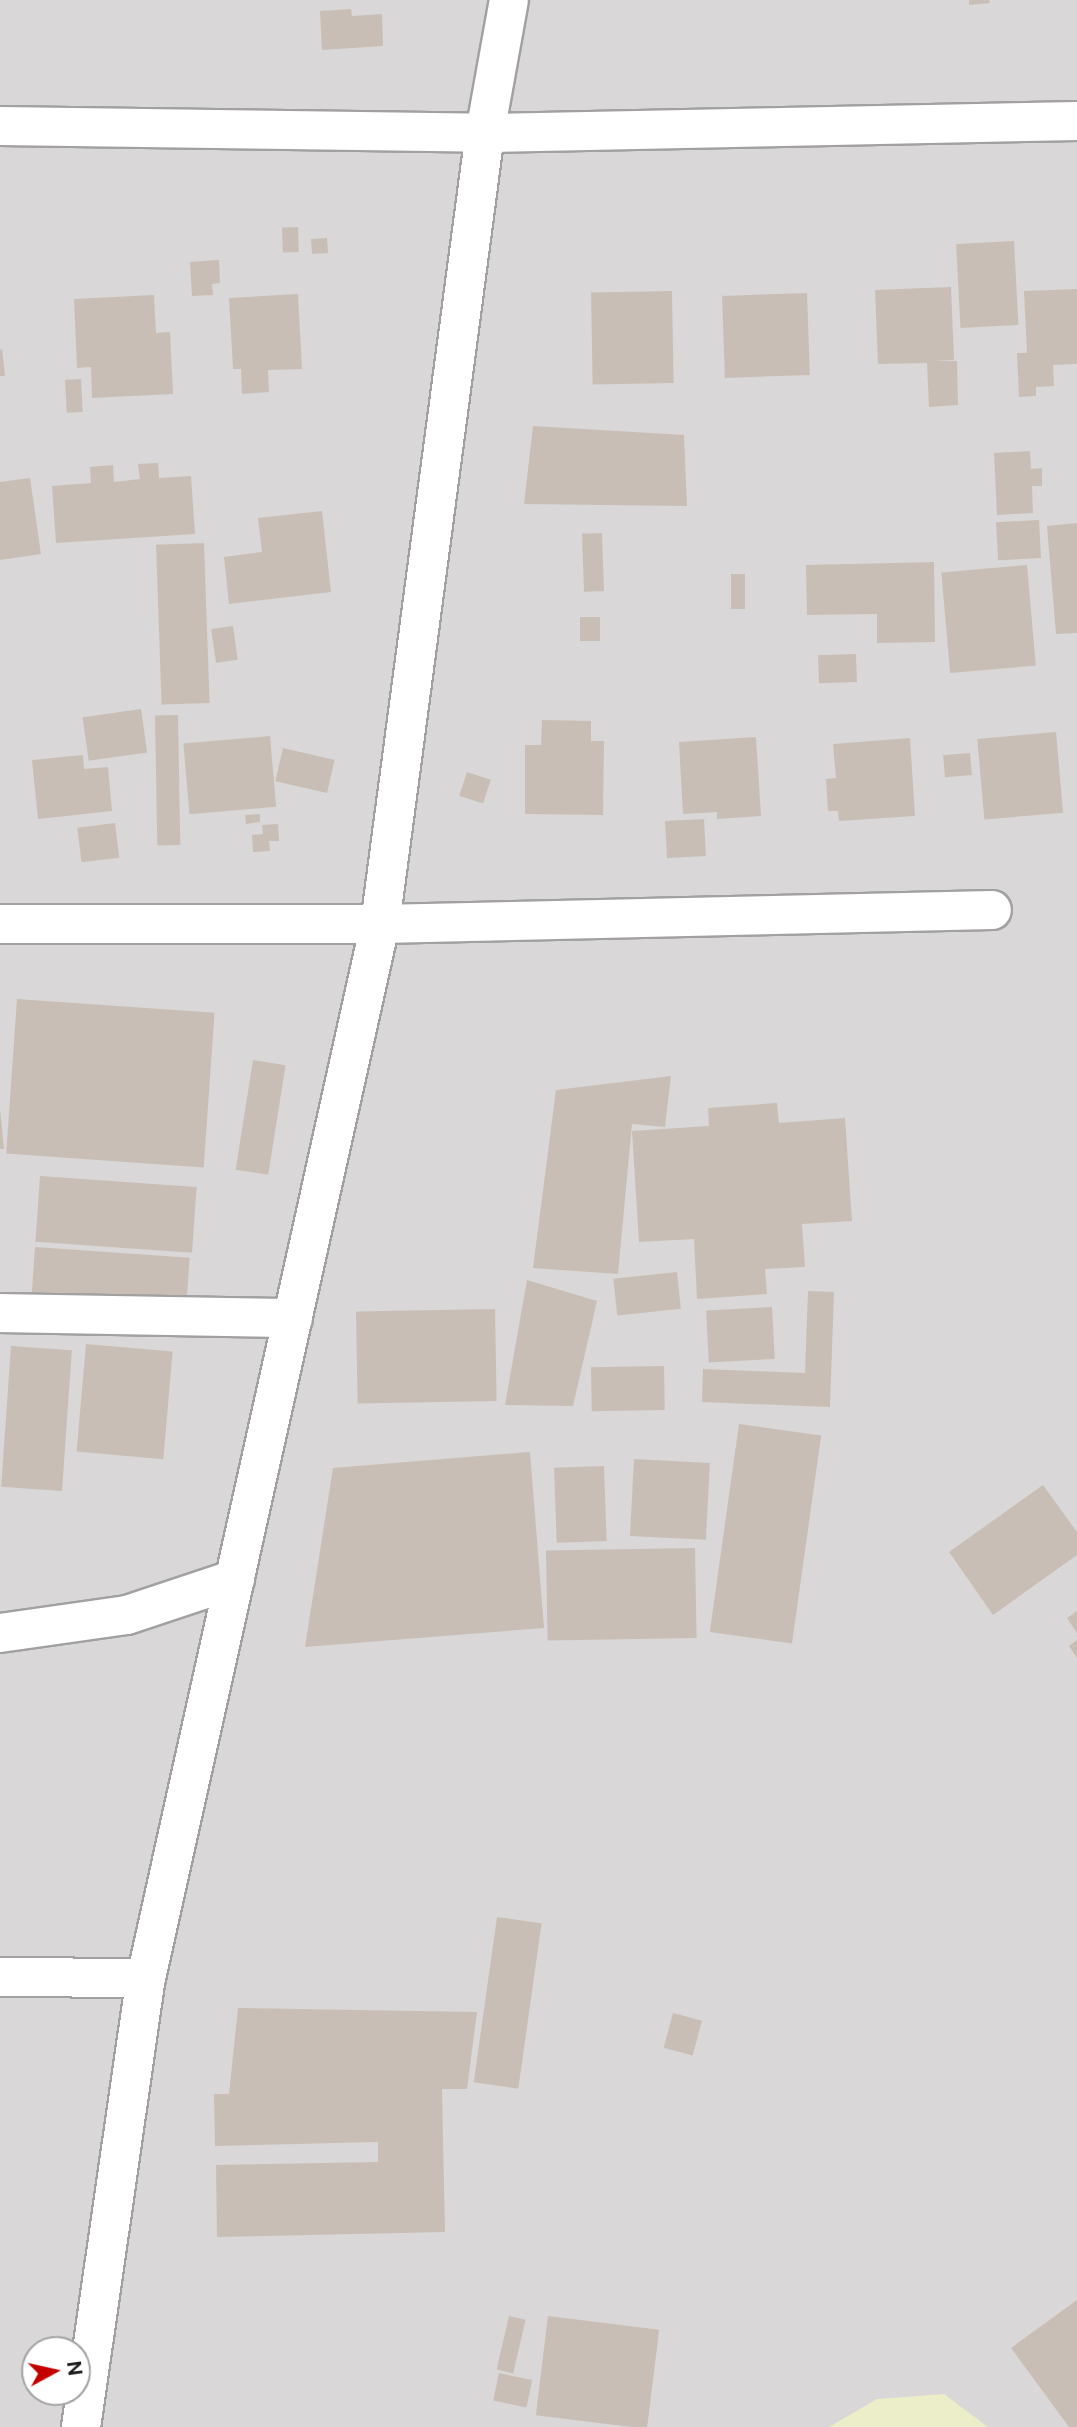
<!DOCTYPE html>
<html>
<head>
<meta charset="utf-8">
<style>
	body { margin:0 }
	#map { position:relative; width:1077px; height:2427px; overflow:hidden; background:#ede8df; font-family:"Public Sans",sans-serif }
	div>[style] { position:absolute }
	.residential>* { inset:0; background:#d9d7d7 }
	.farmland>* { inset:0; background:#ebeec8 }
	.building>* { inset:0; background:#c9beb5; transform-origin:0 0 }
	.roads { filter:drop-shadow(2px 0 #a1a1a1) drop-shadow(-2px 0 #a1a1a1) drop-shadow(0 2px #a1a1a1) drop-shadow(0 -2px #a1a1a1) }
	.minor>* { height:38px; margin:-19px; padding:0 19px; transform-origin:19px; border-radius:19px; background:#fff }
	span { translate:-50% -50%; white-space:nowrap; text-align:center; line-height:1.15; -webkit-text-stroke:5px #fff; paint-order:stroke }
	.north { position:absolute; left:21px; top:2336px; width:70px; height:70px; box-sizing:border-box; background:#fff; border:2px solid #a3a3a3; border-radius:50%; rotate:82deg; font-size:19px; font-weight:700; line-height:28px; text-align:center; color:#1a1a1a }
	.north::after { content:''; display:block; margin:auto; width:24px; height:32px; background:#c50001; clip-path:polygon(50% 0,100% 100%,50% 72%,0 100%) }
</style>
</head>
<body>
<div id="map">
	<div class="residential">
		<i style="clip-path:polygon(evenodd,0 0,1077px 0,1077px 2427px,0 2427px,0 0,35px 2350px,77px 2350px,77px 2392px,35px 2392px,35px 2350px)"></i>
	</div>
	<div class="farmland">
		<i style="clip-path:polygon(944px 2394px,988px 2427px,829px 2427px,877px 2399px)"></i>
	</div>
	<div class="building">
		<i style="clip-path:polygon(969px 0,989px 0,990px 3px,969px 5px)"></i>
		<i style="clip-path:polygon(351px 9px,352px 16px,382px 14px,383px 46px,322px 50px,320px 11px)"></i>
		<i style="left:298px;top:227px;width:25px;height:16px;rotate:88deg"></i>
		<i style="left:327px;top:238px;width:15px;height:16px;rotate:86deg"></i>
		<i style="left:1014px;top:241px;width:84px;height:58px;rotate:87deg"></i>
		<i style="clip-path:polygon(219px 260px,220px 283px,212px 284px,213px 295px,192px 296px,190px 262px)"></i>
		<i style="clip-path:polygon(951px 287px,954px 360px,932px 361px,957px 361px,958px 405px,929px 407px,927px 363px,878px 364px,875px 290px)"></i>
		<i style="clip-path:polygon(1077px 289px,1077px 364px,1053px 365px,1054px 386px,1036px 387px,1036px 396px,1019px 397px,1017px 353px,1027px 353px,1024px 291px)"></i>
		<i style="left:672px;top:291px;width:92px;height:81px;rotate:89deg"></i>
		<i style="left:807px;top:293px;width:82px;height:85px;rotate:88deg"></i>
		<i style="clip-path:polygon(298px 294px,302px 369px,268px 370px,269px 392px,242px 394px,241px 369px,233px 369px,229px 298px)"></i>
		<i style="clip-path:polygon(154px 295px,156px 333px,170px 332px,173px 394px,92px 398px,91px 367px,77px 368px,74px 299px)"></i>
		<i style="clip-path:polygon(2px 349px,5px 376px,0 376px,0 350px)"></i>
		<i style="left:81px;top:379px;width:33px;height:16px;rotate:87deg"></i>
		<i style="clip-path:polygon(533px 426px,684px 435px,687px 506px,524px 504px)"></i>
		<i style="clip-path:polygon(1030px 451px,1031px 469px,1042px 468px,1042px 486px,1032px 486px,1033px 513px,997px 515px,994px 453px)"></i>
		<i style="clip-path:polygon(158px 463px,159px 478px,191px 476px,195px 534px,56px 543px,52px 486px,91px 483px,90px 467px,113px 465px,114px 482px,140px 479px,138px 464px)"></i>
		<i style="clip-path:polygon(30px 478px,41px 554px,0 560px,0 482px)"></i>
		<i style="clip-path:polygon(322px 511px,331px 592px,229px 604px,224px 557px,262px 552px,258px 518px)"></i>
		<i style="left:1039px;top:520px;width:38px;height:43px;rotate:87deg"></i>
		<i style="clip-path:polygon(1077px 523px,1077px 633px,1056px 634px,1047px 526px)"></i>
		<i style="left:602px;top:533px;width:58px;height:20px;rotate:88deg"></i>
		<i style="left:204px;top:543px;width:160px;height:48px;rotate:88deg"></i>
		<i style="clip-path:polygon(934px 562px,935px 642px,877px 643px,877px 614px,807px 615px,806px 565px)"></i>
		<i style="left:1027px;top:565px;width:101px;height:86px;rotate:85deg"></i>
		<i style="left:731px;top:574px;width:14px;height:35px"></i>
		<i style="left:580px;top:617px;width:20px;height:24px"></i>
		<i style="left:233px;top:626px;width:34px;height:22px;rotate:82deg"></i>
		<i style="left:856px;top:654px;width:28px;height:38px;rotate:88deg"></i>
		<i style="left:141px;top:709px;width:44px;height:59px;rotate:82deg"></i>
		<i style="left:178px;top:715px;width:130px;height:23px;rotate:89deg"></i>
		<i style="clip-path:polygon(542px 720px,591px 721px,591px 741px,604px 741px,603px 815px,525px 814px,525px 745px,541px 745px)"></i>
		<i style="left:1056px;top:732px;width:81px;height:79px;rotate:85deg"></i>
		<i style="left:270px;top:736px;width:71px;height:87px;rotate:85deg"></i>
		<i style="clip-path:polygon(756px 737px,761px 816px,717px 819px,717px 812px,683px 814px,679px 742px)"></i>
		<i style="clip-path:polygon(910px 738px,915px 816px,839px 821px,838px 811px,828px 811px,826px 779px,836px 778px,833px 744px)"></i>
		<i style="left:283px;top:748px;width:53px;height:34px;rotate:13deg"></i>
		<i style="left:970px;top:753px;width:22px;height:27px;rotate:85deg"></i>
		<i style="clip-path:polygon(83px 755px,84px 769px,108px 767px,112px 811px,38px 819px,32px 760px)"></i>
		<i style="left:467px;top:772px;width:25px;height:25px;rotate:18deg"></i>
		<i style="clip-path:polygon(260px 814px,260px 822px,246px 824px,245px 815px)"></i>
		<i style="left:704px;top:819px;width:37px;height:39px;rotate:87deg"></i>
		<i style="left:115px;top:823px;width:35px;height:38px;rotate:83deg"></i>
		<i style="clip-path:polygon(278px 824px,279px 841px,269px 841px,270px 851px,253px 852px,252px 835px,263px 834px,262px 825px)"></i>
		<i style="left:17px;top:999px;width:198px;height:155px;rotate:4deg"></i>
		<i style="left:253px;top:1060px;width:33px;height:111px;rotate:9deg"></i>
		<i style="clip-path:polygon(671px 1076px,665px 1127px,632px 1124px,618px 1274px,533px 1268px,556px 1090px)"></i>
		<i style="clip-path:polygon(777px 1103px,779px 1123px,845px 1118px,852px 1221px,802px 1224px,805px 1267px,765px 1269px,767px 1294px,697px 1299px,694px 1239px,639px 1242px,632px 1131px,709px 1126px,708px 1108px)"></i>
		<i style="clip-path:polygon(0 1109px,4px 1149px,0 1149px)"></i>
		<i style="left:40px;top:1176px;width:157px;height:66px;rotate:4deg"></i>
		<i style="left:35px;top:1247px;width:155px;height:49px;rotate:4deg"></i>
		<i style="left:677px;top:1272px;width:37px;height:64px;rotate:84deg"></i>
		<i style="clip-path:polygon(527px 1280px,597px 1301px,573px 1406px,505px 1405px)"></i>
		<i style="clip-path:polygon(808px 1291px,834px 1292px,830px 1407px,702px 1402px,703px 1369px,805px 1373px)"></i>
		<i style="left:772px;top:1307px;width:52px;height:66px;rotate:87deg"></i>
		<i style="left:495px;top:1309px;width:92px;height:139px;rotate:89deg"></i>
		<i style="left:86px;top:1344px;width:87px;height:108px;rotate:5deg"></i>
		<i style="left:11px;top:1346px;width:61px;height:141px;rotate:4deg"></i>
		<i style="left:664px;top:1366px;width:44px;height:73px;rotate:89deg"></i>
		<i style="left:739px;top:1424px;width:83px;height:210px;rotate:8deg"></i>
		<i style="clip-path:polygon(530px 1452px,544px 1628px,305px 1647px,333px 1468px)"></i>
		<i style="left:634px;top:1459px;width:76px;height:77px;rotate:3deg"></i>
		<i style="left:604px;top:1466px;width:75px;height:50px;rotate:88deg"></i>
		<i style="clip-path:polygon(1043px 1485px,1077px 1532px,1077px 1555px,993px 1615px,949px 1552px)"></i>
		<i style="left:695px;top:1548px;width:90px;height:149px;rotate:89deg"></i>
		<i style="clip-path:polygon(1077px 1611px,1077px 1633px,1067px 1618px)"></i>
		<i style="clip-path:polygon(1077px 1640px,1077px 1658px,1069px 1646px)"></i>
		<i style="left:497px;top:1917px;width:45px;height:167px;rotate:8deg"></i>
		<i style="clip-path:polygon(238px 2008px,477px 2012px,467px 2089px,442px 2089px,445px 2232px,217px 2237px,216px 2165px,378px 2162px,378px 2142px,215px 2146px,214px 2094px,229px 2094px)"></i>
		<i style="left:673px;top:2013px;width:30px;height:36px;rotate:15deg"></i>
		<i style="clip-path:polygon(1077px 2300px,1077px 2427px,1069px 2427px,1011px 2348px)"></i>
		<i style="left:509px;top:2316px;width:17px;height:55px;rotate:13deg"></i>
		<i style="left:548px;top:2316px;width:112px;height:100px;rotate:7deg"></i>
		<i style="left:499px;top:2373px;width:34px;height:28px;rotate:12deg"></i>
	</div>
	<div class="roads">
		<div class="minor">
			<i style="left:0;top:126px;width:485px;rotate:0.8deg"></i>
			<i style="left:485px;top:133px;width:592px;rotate:-1.16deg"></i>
			<i style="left:0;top:924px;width:380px"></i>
			<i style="left:380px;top:924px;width:612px;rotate:-1.31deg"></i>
			<i style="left:0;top:1313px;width:293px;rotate:1deg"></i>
			<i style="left:0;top:1633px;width:128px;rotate:-8.1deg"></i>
			<i style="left:127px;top:1615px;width:114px;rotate:-18.4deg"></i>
			<i style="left:0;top:1977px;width:146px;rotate:0.4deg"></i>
			<i style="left:81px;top:2427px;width:454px;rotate:-81.8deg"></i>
			<i style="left:146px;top:1978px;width:1080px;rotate:-77.48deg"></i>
			<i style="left:380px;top:924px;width:798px;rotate:-82.44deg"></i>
			<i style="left:485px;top:133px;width:135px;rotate:-79.8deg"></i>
		</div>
	</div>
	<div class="north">N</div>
</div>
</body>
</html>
